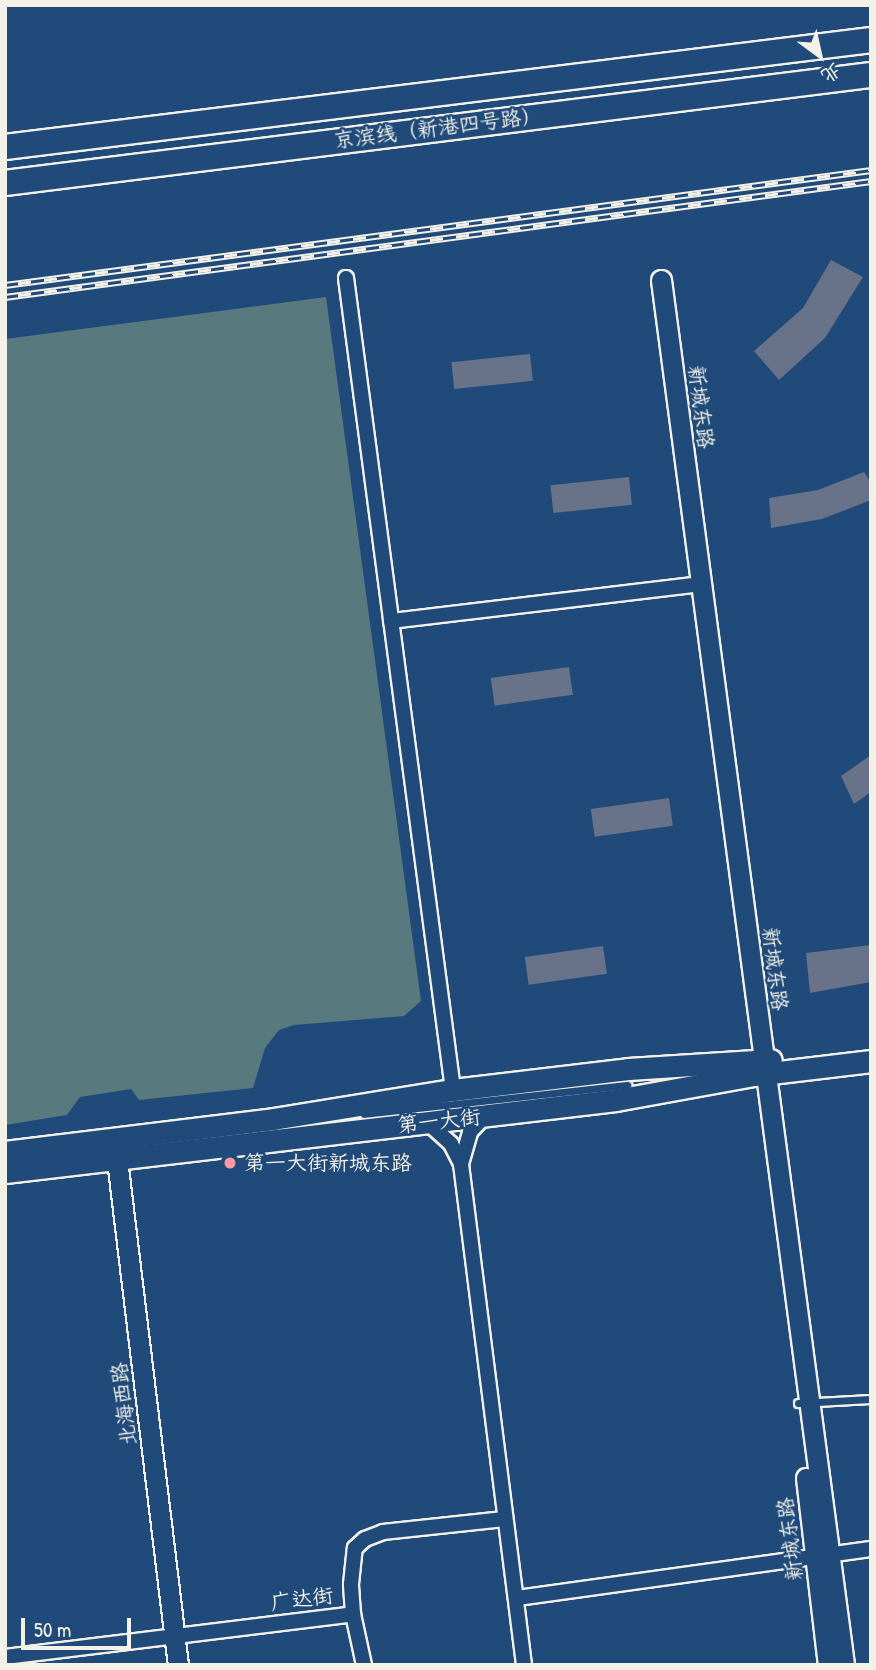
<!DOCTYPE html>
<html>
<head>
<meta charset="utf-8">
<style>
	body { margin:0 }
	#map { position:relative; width:876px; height:1670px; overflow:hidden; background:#1f4a7a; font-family:"Patrick Hand","LXGW WenKai TC",sans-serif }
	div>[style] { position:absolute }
	.green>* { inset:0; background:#587a7f }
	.building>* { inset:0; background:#687288; transform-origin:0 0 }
	.roads { filter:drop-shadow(2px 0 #f4f1e8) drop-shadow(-2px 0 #f4f1e8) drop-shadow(0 2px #f4f1e8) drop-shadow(0 -2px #f4f1e8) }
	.service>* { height:7px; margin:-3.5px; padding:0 3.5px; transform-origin:3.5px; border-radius:3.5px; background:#1f4a7a }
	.minor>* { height:14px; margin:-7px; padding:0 7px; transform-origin:7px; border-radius:7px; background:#1f4a7a }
	.tertiary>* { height:19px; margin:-9.5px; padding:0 9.5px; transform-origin:9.5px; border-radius:9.5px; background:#1f4a7a }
	.secondary>* { height:21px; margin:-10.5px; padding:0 10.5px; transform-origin:10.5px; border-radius:10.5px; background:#1f4a7a }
	.trunk>* { height:24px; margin:-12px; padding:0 12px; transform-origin:12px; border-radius:12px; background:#1f4a7a }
	.rail>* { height:7px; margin-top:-3.5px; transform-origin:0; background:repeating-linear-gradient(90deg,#1f4a7a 0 13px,#f4f1e8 0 26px); box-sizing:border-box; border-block:2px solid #f4f1e8 }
	.dots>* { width:19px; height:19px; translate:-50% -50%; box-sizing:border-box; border:4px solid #1f4a7a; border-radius:50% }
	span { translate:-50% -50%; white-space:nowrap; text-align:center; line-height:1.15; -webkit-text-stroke:5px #1f4a7a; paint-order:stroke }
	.street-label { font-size:21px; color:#f4f1e8 }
	.poi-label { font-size:21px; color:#f4f1e8 }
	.left { translate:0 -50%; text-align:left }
	.frame { position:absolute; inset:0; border:7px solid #f4f1e8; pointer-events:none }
	.north { position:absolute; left:785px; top:21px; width:70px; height:70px; -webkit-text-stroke:5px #1f4a7a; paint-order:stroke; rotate:147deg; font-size:19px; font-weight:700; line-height:28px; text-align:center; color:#f4f1e8 }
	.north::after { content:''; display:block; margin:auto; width:24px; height:32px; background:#f4f1e8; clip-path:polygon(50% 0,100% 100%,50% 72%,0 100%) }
	.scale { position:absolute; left:21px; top:1618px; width:110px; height:32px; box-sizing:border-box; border:4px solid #f4f1e8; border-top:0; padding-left:9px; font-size:21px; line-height:24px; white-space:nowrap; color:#f4f1e8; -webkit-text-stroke:5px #1f4a7a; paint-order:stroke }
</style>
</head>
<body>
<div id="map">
	<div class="green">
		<i style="clip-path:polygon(326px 297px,421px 1001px,404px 1016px,294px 1025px,279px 1030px,265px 1048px,253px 1088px,139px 1100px,131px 1089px,80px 1097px,67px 1115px,5px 1125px,5px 339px)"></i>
	</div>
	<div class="building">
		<i style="clip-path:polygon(831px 260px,863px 277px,825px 338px,779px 380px,754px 351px,803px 308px)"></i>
		<i style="left:530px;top:354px;width:27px;height:79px;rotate:84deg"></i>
		<i style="clip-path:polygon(864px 472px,871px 483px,871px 500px,822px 519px,771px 528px,769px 498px,818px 490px)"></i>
		<i style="left:629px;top:477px;width:28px;height:79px;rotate:84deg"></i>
		<i style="left:569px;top:667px;width:28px;height:79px;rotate:82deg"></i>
		<i style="clip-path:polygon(871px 755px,871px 792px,854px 804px,841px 776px)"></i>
		<i style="left:669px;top:798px;width:28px;height:79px;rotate:82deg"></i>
		<i style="clip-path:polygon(871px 945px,871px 982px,810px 993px,806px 953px)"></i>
		<i style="left:603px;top:946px;width:28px;height:79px;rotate:82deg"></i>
	</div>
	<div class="roads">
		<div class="service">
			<i style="left:364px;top:1114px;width:265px;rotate:-6.3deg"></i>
			<i style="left:798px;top:1403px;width:73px;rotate:-3.1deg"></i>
		</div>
		<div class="minor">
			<i style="left:346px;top:278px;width:819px;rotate:82.49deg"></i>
			<i style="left:391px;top:621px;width:312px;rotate:-6.8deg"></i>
			<i style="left:428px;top:1123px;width:31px;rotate:42deg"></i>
			<i style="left:451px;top:1144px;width:22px;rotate:63deg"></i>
			<i style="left:461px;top:1164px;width:505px;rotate:82.83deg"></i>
			<i style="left:461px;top:1164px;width:33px;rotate:-74deg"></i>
			<i style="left:470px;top:1132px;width:22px;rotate:-47deg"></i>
			<i style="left:517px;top:1598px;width:357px;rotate:-7.9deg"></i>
			<i style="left:5px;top:1657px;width:351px;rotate:-7deg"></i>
			<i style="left:364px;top:1665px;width:52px;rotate:-102.2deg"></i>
			<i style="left:353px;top:1614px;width:30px;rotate:-94deg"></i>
			<i style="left:351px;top:1584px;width:36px;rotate:-84deg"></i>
			<i style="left:355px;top:1548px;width:13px;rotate:-42deg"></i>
			<i style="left:365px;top:1539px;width:19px;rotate:-21deg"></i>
			<i style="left:383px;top:1532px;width:122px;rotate:-6.1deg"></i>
		</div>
		<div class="tertiary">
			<i style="left:661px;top:280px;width:1397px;rotate:82.47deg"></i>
			<i style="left:115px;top:1143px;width:526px;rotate:83.12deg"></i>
			<i style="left:806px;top:1478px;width:188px;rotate:83.3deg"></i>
		</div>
		<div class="secondary">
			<i style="left:5px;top:1152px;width:270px;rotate:-7deg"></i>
			<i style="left:273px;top:1119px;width:182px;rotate:-9.2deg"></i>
			<i style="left:453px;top:1090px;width:176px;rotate:-6.8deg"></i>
			<i style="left:628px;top:1069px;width:143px;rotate:-3.6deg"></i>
			<i style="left:5px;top:1172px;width:615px;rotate:-6.72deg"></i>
			<i style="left:616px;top:1100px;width:140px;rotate:-10.3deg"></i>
			<i style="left:754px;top:1075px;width:118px;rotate:-6.8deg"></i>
		</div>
		<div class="trunk">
			<i style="left:5px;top:147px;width:873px;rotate:-7.04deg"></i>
			<i style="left:5px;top:183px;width:873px;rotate:-7.11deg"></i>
		</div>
	</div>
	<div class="rail">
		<i style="left:5px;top:285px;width:874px;rotate:-7.56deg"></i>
		<i style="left:5px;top:297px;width:874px;rotate:-7.63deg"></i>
	</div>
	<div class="dots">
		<i style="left:230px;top:1163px;background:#ff9aa2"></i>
	</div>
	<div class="street-label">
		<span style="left:438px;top:128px;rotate:-7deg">京滨线（新港四号路）</span>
		<span style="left:701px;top:407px;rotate:83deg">新城东路</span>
		<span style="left:775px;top:969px;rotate:83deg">新城东路</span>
		<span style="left:439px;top:1121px;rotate:-6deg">第一大街</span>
		<span style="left:124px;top:1404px;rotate:-97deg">北海西路</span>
		<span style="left:790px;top:1539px;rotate:-97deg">新城东路</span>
		<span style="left:302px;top:1599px;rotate:-7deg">广达街</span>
	</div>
	<div class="poi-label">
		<span class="left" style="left:244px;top:1163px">第一大街新城东路</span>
	</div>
	<div class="frame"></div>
	<div class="north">北</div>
	<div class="scale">50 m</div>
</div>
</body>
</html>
